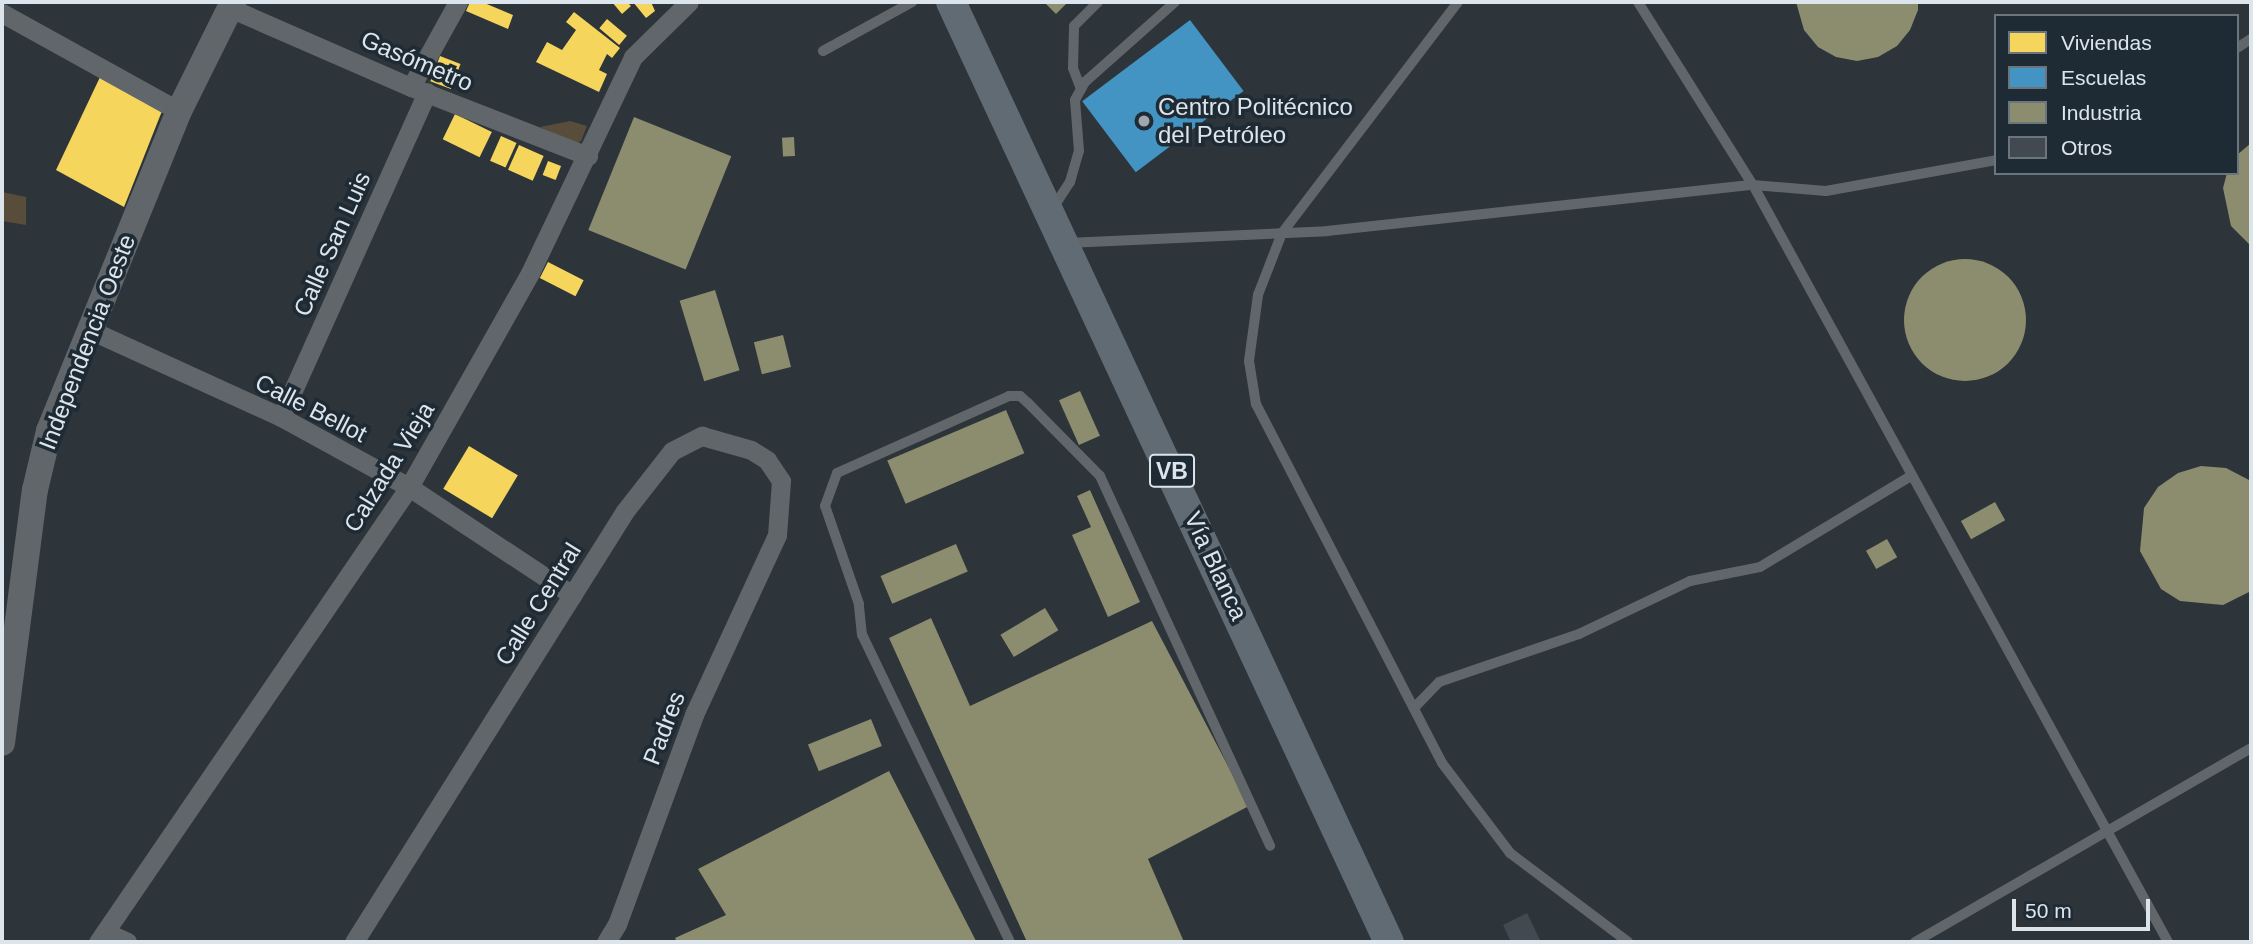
<!DOCTYPE html>
<html>
<head>
<meta charset="utf-8">
<style>
	body { margin:0 }
	#map { position:relative; width:2253px; height:944px; overflow:hidden; background:#2d343a; font-family:Arial,sans-serif }
	div>[style] { position:absolute }
	.green>* { inset:0; background:#584d3b }
	.homes>* { inset:0; background:#f6d55c; transform-origin:0 0 }
	.schools>* { inset:0; background:#4393c3; transform-origin:0 0 }
	.industry>* { inset:0; background:#8c8c6e; transform-origin:0 0 }
	.round { border-radius:50% }
	.building>* { inset:0; background:#424950 }
	.service>* { height:10px; margin:-5px; padding:0 5px; transform-origin:5px; border-radius:5px; background:#61666a }
	.minor>* { height:19px; margin:-9.5px; padding:0 9.5px; transform-origin:9.5px; border-radius:9.5px; background:#61666a }
	.secondary>* { height:26px; margin:-13px; padding:0 13px; transform-origin:13px; border-radius:13px; background:#61666a }
	.primary>* { height:30px; margin:-15px; padding:0 15px; transform-origin:15px; border-radius:15px; background:#616b74 }
	.dots>* { width:19px; height:19px; translate:-50% -50%; box-sizing:border-box; border:4px solid #1e2a34; border-radius:50% }
	span { translate:-50% -50%; white-space:nowrap; text-align:center; line-height:1.15; -webkit-text-stroke:7px #1e2a34; paint-order:stroke }
	.shield-label span { padding:2px 5px; background:#1e2a34; border:2px solid; border-radius:5px; -webkit-text-stroke-width:0 }
	.shield-label { font-size:23px; color:#dde5ec; font-weight:700 }
	.street-label { font-size:24px; color:#dde5ec }
	.poi-label { font-size:24px; color:#dde5ec }
	.left { translate:0 -50%; text-align:left }
	.frame { position:absolute; inset:0; border:4px solid #dde5ec; pointer-events:none }
	.legend { position:absolute; left:1994px; top:14px; width:245px; height:161px; box-sizing:border-box; background:#1e2a34; border:2px solid #6a757e; margin:0; padding:9px 12px; list-style:none; font-size:21px; color:#dde5ec }
	.legend li { display:flex; align-items:center; gap:14px; height:35px }
	.legend b { width:35px; border:2px solid #6a757e }
	.scale { position:absolute; left:2012px; top:899px; width:138px; height:32px; box-sizing:border-box; border:4px solid #dde5ec; border-top:0; padding-left:9px; font-size:21px; line-height:24px; white-space:nowrap; color:#dde5ec; -webkit-text-stroke:5px #1e2a34; paint-order:stroke }
</style>
</head>
<body>
<div id="map">
	<div class="green">
		<i style="clip-path:polygon(570px 121px,587px 126px,581px 141px,575px 144px,540px 127px)"></i>
		<i style="clip-path:polygon(2px 192px,26px 197px,26px 225px,2px 221px)"></i>
	</div>
	<div class="homes">
		<i style="clip-path:polygon(470px 2px,482px 2px,513px 15px,508px 29px,466px 11px)"></i>
		<i style="clip-path:polygon(612px 2px,627px 2px,631px 6px,622px 14px)"></i>
		<i style="clip-path:polygon(633px 2px,651px 2px,655px 11px,646px 18px)"></i>
		<i style="clip-path:polygon(574px 12px,620px 48px,612px 58px,607px 54px,599px 70px,607px 74px,599px 92px,536px 62px,547px 42px,562px 50px,576px 30px,566px 22px)"></i>
		<i style="left:607px;top:19px;width:26px;height:12px;rotate:40deg"></i>
		<i style="left:440px;top:56px;width:22px;height:27px;rotate:21deg"></i>
		<i style="clip-path:polygon(101px 75px,162px 111px,124px 207px,56px 170px)"></i>
		<i style="left:455px;top:114px;width:41px;height:28px;rotate:26deg"></i>
		<i style="left:501px;top:136px;width:17px;height:27px;rotate:24deg"></i>
		<i style="left:519px;top:145px;width:27px;height:27px;rotate:24deg"></i>
		<i style="left:548px;top:161px;width:14px;height:15px;rotate:21deg"></i>
		<i style="left:548px;top:262px;width:40px;height:18px;rotate:27deg"></i>
		<i style="left:469px;top:446px;width:57px;height:50px;rotate:31deg"></i>
	</div>
	<div class="schools">
		<i style="left:1190px;top:20px;width:89px;height:135px;rotate:53deg"></i>
	</div>
	<div class="industry">
		<i style="clip-path:polygon(1044px 2px,1068px 2px,1056px 14px)"></i>
		<i style="clip-path:polygon(1796px 2px,1918px 2px,1918px 10px,1910px 30px,1897px 46px,1878px 57px,1857px 61px,1836px 57px,1818px 47px,1804px 30px)"></i>
		<i style="left:634px;top:117px;width:105px;height:122px;rotate:22deg"></i>
		<i style="left:794px;top:137px;width:19px;height:12px;rotate:87deg"></i>
		<i style="clip-path:polygon(2251px 143px,2251px 246px,2231px 226px,2223px 188px,2227px 173px,2237px 173px,2237px 155px)"></i>
		<i class="round" style="left:1904px;top:259px;width:122px;height:122px"></i>
		<i style="left:715px;top:290px;width:84px;height:37px;rotate:73deg"></i>
		<i style="left:783px;top:335px;width:33px;height:30px;rotate:76deg"></i>
		<i style="left:1080px;top:391px;width:49px;height:23px;rotate:66deg"></i>
		<i style="left:1006px;top:410px;width:47px;height:129px;rotate:67deg"></i>
		<i style="clip-path:polygon(2201px 466px,2226px 468px,2251px 481px,2251px 591px,2223px 605px,2180px 601px,2161px 589px,2140px 551px,2144px 508px,2158px 487px,2178px 473px)"></i>
		<i style="clip-path:polygon(1090px 490px,1140px 602px,1108px 617px,1072px 535px,1091px 527px,1077px 496px)"></i>
		<i style="left:1995px;top:502px;width:21px;height:39px;rotate:61deg"></i>
		<i style="left:1887px;top:539px;width:21px;height:24px;rotate:61deg"></i>
		<i style="left:956px;top:544px;width:30px;height:82px;rotate:67deg"></i>
		<i style="left:1045px;top:608px;width:26px;height:52px;rotate:59deg"></i>
		<i style="clip-path:polygon(931px 618px,970px 706px,1152px 621px,1249px 806px,1148px 859px,1184px 942px,1027px 942px,889px 638px)"></i>
		<i style="left:871px;top:719px;width:29px;height:68px;rotate:68deg"></i>
		<i style="clip-path:polygon(889px 771px,976px 941px,677px 942px,675px 938px,726px 915px,698px 869px)"></i>
	</div>
	<div class="building">
		<i style="clip-path:polygon(1527px 913px,1541px 942px,1511px 942px,1503px 925px)"></i>
	</div>
	<div class="service">
		<i style="left:1458px;top:2px;width:290px;rotate:127.3deg"></i>
		<i style="left:1282px;top:233px;width:66px;rotate:111.2deg"></i>
		<i style="left:1258px;top:295px;width:67px;rotate:97.8deg"></i>
		<i style="left:1249px;top:361px;width:44px;rotate:80.8deg"></i>
		<i style="left:1256px;top:404px;width:404px;rotate:62.6deg"></i>
		<i style="left:1442px;top:763px;width:113px;rotate:52.9deg"></i>
		<i style="left:1510px;top:853px;width:148px;rotate:37deg"></i>
		<i style="left:1638px;top:2px;width:216px;rotate:57.9deg"></i>
		<i style="left:1753px;top:185px;width:863px;rotate:61.27deg"></i>
		<i style="left:2237px;top:48px;width:17px;rotate:-33deg"></i>
		<i style="left:823px;top:51px;width:102px;rotate:-28.8deg"></i>
		<i style="left:1081px;top:89px;width:22px;rotate:-111deg"></i>
		<i style="left:1073px;top:68px;width:42px;rotate:-88.6deg"></i>
		<i style="left:1074px;top:26px;width:34px;rotate:-45deg"></i>
		<i style="left:1053px;top:208px;width:31px;rotate:-57deg"></i>
		<i style="left:1070px;top:182px;width:32px;rotate:-74deg"></i>
		<i style="left:1079px;top:151px;width:51px;rotate:-94.5deg"></i>
		<i style="left:1075px;top:100px;width:21px;rotate:-61deg"></i>
		<i style="left:1085px;top:82px;width:120px;rotate:-41.6deg"></i>
		<i style="left:1067px;top:243px;width:260px;rotate:-2.6deg"></i>
		<i style="left:1327px;top:231px;width:428px;rotate:-6.2deg"></i>
		<i style="left:1753px;top:185px;width:73px;rotate:4.7deg"></i>
		<i style="left:1826px;top:191px;width:173px;rotate:-10.3deg"></i>
		<i style="left:1414px;top:708px;width:36px;rotate:-46deg"></i>
		<i style="left:1439px;top:682px;width:148px;rotate:-18.9deg"></i>
		<i style="left:1579px;top:634px;width:123px;rotate:-25.5deg"></i>
		<i style="left:1690px;top:581px;width:71px;rotate:-11.3deg"></i>
		<i style="left:1760px;top:567px;width:174px;rotate:-31.1deg"></i>
		<i style="left:1010px;top:942px;width:341px;rotate:-115.7deg"></i>
		<i style="left:862px;top:635px;width:31px;rotate:-96deg"></i>
		<i style="left:859px;top:604px;width:104px;rotate:-109.1deg"></i>
		<i style="left:825px;top:506px;width:35px;rotate:-70deg"></i>
		<i style="left:837px;top:473px;width:188px;rotate:-24.1deg"></i>
		<i style="left:1009px;top:396px;width:11px"></i>
		<i style="left:1020px;top:396px;width:11px;rotate:41deg"></i>
		<i style="left:1028px;top:403px;width:103px;rotate:45.4deg"></i>
		<i style="left:1100px;top:476px;width:407px;rotate:65.3deg"></i>
		<i style="left:1915px;top:942px;width:388px;rotate:-30deg"></i>
	</div>
	<div class="minor">
		<i style="left:230px;top:8px;width:197px;rotate:23.6deg"></i>
		<i style="left:411px;top:87px;width:190px;rotate:21.3deg"></i>
		<i style="left:2px;top:13px;width:202px;rotate:29deg"></i>
		<i style="left:411px;top:87px;width:97px;rotate:-61.1deg"></i>
		<i style="left:88px;top:329px;width:212px;rotate:24.5deg"></i>
		<i style="left:281px;top:417px;width:146px;rotate:28.7deg"></i>
		<i style="left:409px;top:487px;width:196px;rotate:33.5deg"></i>
		<i style="left:281px;top:417px;width:356px;rotate:-65.8deg"></i>
		<i style="left:105px;top:932px;width:24px;rotate:24deg"></i>
		<i style="left:98px;top:942px;width:551px;rotate:-55.65deg"></i>
		<i style="left:409px;top:487px;width:246px;rotate:-60.5deg"></i>
		<i style="left:530px;top:273px;width:239px;rotate:-64.5deg"></i>
		<i style="left:633px;top:57px;width:78px;rotate:-44.5deg"></i>
		<i style="left:354px;top:942px;width:509px;rotate:-57.84deg"></i>
		<i style="left:625px;top:511px;width:76px;rotate:-51.9deg"></i>
		<i style="left:672px;top:451px;width:34px;rotate:-27deg"></i>
		<i style="left:702px;top:436px;width:51px;rotate:15.9deg"></i>
		<i style="left:751px;top:450px;width:19px;rotate:32deg"></i>
		<i style="left:767px;top:460px;width:25px;rotate:56deg"></i>
		<i style="left:781px;top:481px;width:54px;rotate:94.2deg"></i>
		<i style="left:777px;top:535px;width:198px;rotate:114.8deg"></i>
		<i style="left:694px;top:715px;width:223px;rotate:110.2deg"></i>
		<i style="left:617px;top:924px;width:21px;rotate:121deg"></i>
	</div>
	<div class="secondary">
		<i style="left:2px;top:743px;width:255px;rotate:-82.6deg"></i>
		<i style="left:35px;top:490px;width:61px;rotate:-76.7deg"></i>
		<i style="left:49px;top:431px;width:345px;rotate:-67.9deg"></i>
		<i style="left:179px;top:111px;width:122px;rotate:-63.6deg"></i>
	</div>
	<div class="primary">
		<i style="left:951px;top:2px;width:1037px;rotate:65.02deg"></i>
	</div>
	<div class="dots">
		<i style="left:1144px;top:121px;background:#9fa7ae"></i>
	</div>
	<div class="shield-label">
		<span style="left:1172px;top:471px">VB</span>
	</div>
	<div class="street-label">
		<span style="left:417px;top:61px;rotate:23deg">Gasómetro</span>
		<span style="left:332px;top:244px;rotate:-66deg">Calle San Luis</span>
		<span style="left:87px;top:342px;rotate:-69deg">Independencia Oeste</span>
		<span style="left:311px;top:408px;rotate:27deg">Calle Bellot</span>
		<span style="left:389px;top:467px;rotate:-58deg">Calzada Vieja</span>
		<span style="left:1216px;top:566px;rotate:65deg">Vía Blanca</span>
		<span style="left:538px;top:604px;rotate:-58deg">Calle Central</span>
		<span style="left:664px;top:728px;rotate:-69deg">Padres</span>
	</div>
	<div class="poi-label">
		<span class="left" style="left:1158px;top:121px">Centro Politécnico<br>del Petróleo</span>
	</div>
	<div class="frame"></div>
	<ul class="legend">
	<li><b style="height:19px;background:#f6d55c"></b>Viviendas</li>
	<li><b style="height:19px;background:#4393c3"></b>Escuelas</li>
	<li><b style="height:19px;background:#8c8c6e"></b>Industria</li>
	<li><b style="height:19px;background:#424950"></b>Otros</li>
	</ul>
	<div class="scale">50 m</div>
</div>
</body>
</html>
